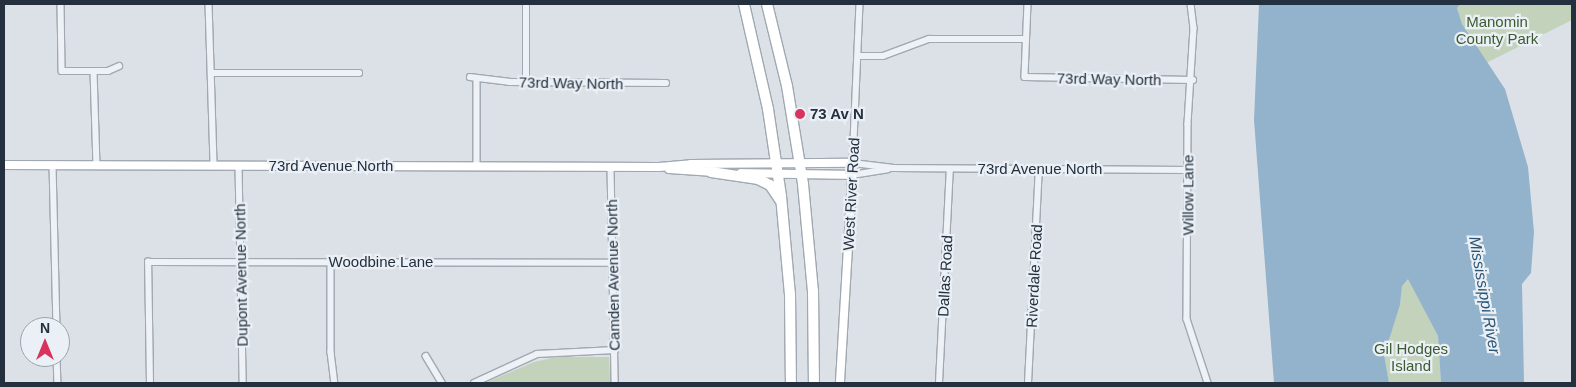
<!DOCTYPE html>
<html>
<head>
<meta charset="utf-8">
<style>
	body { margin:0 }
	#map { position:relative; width:1576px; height:387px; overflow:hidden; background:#dbe1e7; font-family:Helvetica,sans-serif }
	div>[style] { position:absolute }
	.green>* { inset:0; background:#c3d2bb }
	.water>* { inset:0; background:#92b3cb }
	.roads { filter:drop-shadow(1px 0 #a0a8b1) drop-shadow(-1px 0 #a0a8b1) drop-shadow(0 1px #a0a8b1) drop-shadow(0 -1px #a0a8b1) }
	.street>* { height:5.5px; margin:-2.75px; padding:0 2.75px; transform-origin:2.75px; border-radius:2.75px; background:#eef1f5 }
	.secondary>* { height:8px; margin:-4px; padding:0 4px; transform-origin:4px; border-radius:4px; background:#fff }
	.highway>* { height:10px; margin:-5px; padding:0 5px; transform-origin:5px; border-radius:5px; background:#fff }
	.dots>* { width:14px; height:14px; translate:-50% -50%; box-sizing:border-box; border:2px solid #eaf0f5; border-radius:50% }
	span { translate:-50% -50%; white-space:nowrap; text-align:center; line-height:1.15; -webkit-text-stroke:4.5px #eaf0f5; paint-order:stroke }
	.park-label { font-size:15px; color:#3c5b30 }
	.street-label { font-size:15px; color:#24303e }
	.poi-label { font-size:15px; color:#24303e; font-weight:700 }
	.left { translate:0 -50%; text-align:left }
	.water-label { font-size:16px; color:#2b5475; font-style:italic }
	.frame { position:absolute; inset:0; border:5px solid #24303e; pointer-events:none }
	.north { position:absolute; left:20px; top:317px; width:50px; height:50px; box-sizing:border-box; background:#eaf0f5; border:1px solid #9ba3ac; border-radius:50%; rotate:0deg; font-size:14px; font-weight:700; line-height:20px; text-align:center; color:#24303e }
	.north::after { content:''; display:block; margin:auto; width:18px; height:22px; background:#da325c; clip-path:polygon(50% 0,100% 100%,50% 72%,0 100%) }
</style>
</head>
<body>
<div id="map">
	<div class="green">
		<i style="clip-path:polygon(1460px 4px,1572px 4px,1572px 20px,1486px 63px,1462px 24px,1457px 8px)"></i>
		<i style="clip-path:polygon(1408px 278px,1438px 336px,1441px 383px,1389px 383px,1383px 355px,1400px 305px,1402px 285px)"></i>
		<i style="clip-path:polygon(557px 357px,609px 357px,610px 383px,485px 383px,534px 362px)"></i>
	</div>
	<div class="water">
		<i style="clip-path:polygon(1259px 4px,1460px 4px,1457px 8px,1462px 24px,1505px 89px,1528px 167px,1534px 232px,1531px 273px,1522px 284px,1524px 383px,1441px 383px,1438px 336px,1408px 279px,1402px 286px,1400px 305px,1384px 355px,1389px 383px,1274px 383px,1254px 120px)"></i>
	</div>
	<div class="roads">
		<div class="street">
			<i style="left:61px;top:4px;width:67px;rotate:89.1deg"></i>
			<i style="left:62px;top:71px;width:46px"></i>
			<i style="left:108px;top:71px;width:12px;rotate:-24deg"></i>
			<i style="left:209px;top:4px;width:162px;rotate:88.2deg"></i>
			<i style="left:860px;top:4px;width:159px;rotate:92.5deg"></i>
			<i style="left:853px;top:163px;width:39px;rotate:7deg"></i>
			<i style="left:892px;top:168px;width:296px;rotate:0.4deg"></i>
			<i style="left:1028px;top:4px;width:73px;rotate:92.4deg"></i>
			<i style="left:1025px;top:77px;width:168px;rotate:1deg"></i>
			<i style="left:1191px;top:4px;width:24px;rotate:83deg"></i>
			<i style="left:1194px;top:28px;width:96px;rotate:93.6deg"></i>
			<i style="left:1188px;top:124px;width:195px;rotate:90.3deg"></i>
			<i style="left:1187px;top:319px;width:67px;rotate:71.8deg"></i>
			<i style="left:858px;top:56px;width:25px"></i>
			<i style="left:883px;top:56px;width:49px;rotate:-20.3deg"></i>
			<i style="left:929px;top:39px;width:97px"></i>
			<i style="left:94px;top:71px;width:94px;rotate:88.2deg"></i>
			<i style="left:211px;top:73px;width:148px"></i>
			<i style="left:470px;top:77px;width:39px;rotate:7deg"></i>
			<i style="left:509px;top:82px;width:157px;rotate:0.4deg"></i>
			<i style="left:477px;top:79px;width:88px;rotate:90deg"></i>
			<i style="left:526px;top:82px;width:78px;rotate:-90deg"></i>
			<i style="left:53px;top:165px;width:162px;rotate:88.6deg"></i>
			<i style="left:239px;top:166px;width:217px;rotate:88.9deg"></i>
			<i style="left:611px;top:167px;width:216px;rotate:88.9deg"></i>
			<i style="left:852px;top:175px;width:36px;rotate:-9deg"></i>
			<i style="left:331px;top:262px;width:90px;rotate:90deg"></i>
			<i style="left:331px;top:352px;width:31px;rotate:83deg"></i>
			<i style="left:426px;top:356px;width:31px;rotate:59deg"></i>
			<i style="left:57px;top:357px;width:26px;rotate:88deg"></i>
			<i style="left:150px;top:383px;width:121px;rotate:-90.9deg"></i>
			<i style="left:148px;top:262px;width:466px;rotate:0.1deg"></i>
			<i style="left:474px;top:383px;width:69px;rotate:-24.7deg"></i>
			<i style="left:537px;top:354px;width:78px;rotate:-2.9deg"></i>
			<i style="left:939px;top:383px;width:214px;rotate:-87.1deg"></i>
			<i style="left:1028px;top:383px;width:214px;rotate:-87.1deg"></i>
		</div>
		<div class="secondary">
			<i style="left:4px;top:165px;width:655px;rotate:0.17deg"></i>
			<i style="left:659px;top:167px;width:32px;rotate:-5deg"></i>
			<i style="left:691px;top:164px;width:162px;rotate:-0.4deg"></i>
			<i style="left:853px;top:163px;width:220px;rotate:93.4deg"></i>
			<i style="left:669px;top:169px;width:45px;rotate:3.8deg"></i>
			<i style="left:741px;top:173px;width:111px;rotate:1deg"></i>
		</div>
		<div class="highway">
			<i style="left:744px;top:4px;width:108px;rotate:77.1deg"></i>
			<i style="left:768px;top:109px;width:88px;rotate:81.5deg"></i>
			<i style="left:781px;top:196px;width:98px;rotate:84.8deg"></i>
			<i style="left:790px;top:294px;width:89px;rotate:89.4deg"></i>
			<i style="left:767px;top:4px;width:84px;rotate:76.3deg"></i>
			<i style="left:787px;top:86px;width:99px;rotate:80.7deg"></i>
			<i style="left:803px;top:184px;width:107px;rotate:84.7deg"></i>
			<i style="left:813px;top:291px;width:92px;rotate:89.4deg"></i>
			<i style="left:711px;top:172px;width:48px;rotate:8.5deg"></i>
			<i style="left:758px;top:179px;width:13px;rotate:27deg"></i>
			<i style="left:770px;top:185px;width:18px;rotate:56deg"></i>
		</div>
	</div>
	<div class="dots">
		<i style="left:800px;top:114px;background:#da325c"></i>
	</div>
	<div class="park-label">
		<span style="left:1497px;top:30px">Manomin<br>County Park</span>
		<span style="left:1411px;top:357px">Gil Hodges<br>Island</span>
	</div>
	<div class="street-label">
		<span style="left:1109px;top:79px;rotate:1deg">73rd Way North</span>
		<span style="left:571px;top:83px;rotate:1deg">73rd Way North</span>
		<span style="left:331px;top:166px">73rd Avenue North</span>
		<span style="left:1040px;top:169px">73rd Avenue North</span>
		<span style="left:851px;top:194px;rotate:-87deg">West River Road</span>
		<span style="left:1188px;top:195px;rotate:-90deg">Willow Lane</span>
		<span style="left:381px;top:262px">Woodbine Lane</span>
		<span style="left:241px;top:275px;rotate:-91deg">Dupont Avenue North</span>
		<span style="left:613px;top:275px;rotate:-91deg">Camden Avenue North</span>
		<span style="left:945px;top:276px;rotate:-87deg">Dallas Road</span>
		<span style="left:1034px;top:276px;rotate:-87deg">Riverdale Road</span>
	</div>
	<div class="poi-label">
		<span class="left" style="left:810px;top:114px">73 Av N</span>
	</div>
	<div class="water-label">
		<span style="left:1484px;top:295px;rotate:80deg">Mississippi River</span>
	</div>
	<div class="frame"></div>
	<div class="north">N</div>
</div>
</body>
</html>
